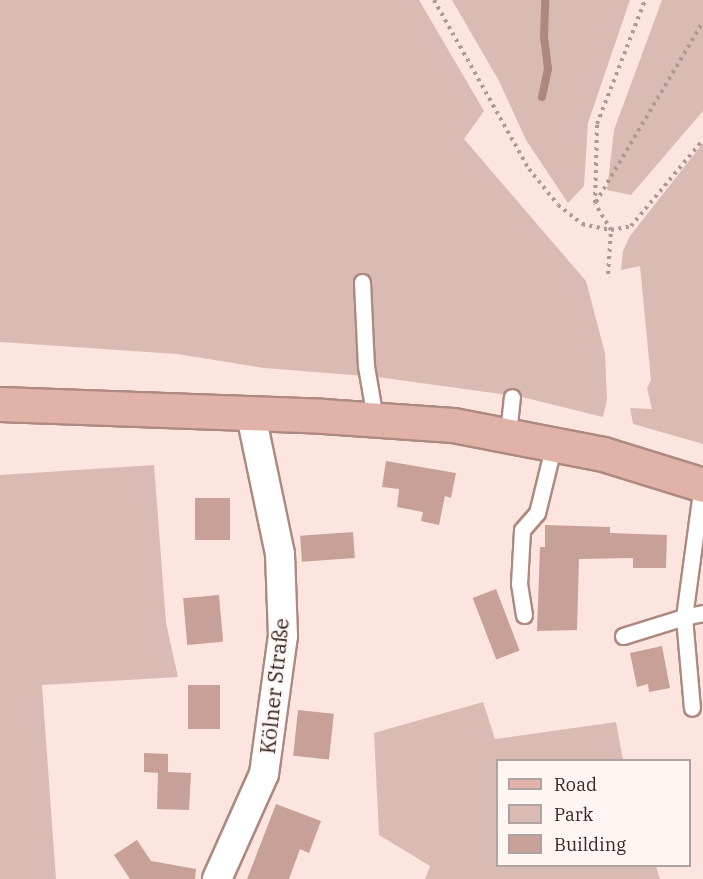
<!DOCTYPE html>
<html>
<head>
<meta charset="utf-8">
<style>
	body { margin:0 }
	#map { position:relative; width:703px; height:879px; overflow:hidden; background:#fde5df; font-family:"IBM Plex Serif",serif }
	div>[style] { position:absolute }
	.green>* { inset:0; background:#dabbb4 }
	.stream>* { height:8px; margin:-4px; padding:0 4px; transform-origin:4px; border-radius:4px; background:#ae877e }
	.building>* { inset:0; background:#c7a198; transform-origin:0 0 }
	.path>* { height:4px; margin-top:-2px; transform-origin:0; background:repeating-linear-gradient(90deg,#ad9994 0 3px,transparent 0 7.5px) }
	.roads { filter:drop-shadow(2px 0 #ad8980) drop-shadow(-2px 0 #ad8980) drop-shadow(0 2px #ad8980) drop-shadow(0 -2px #ad8980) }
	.service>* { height:15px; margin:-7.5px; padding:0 7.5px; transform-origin:7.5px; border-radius:7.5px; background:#fff }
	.minor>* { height:28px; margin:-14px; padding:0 14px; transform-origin:14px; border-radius:14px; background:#fff }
	.primary>* { height:33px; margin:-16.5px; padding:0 16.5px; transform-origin:16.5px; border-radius:16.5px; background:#e0b2a8 }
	span { translate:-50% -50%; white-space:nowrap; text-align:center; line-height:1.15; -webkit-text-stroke:4.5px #fff6f4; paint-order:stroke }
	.street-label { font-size:21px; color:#352723 }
	.legend { position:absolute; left:496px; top:759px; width:195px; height:108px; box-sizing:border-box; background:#fff6f4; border:2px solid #aea3a0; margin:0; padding:8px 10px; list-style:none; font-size:18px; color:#352723 }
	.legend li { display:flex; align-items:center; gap:12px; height:30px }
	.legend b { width:30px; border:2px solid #aea3a0 }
</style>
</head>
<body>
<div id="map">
	<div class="green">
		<i style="clip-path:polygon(0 0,419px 0,484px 111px,464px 139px,586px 281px,605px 353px,607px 400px,603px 417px,522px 397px,377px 377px,264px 368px,177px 354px,0 342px)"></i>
		<i style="clip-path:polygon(452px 0,543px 0,541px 38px,546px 69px,540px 100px,544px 100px,551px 69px,546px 38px,547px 0,630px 0,588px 123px,584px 186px,568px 203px,526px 140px,499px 81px)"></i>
		<i style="clip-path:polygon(662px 0,703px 0,703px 111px,631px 195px,607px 190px,614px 130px)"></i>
		<i style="clip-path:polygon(703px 143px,703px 444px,633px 424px,630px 408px,652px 409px,647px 388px,651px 380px,640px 266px,621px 270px,623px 251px,630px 236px)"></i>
		<i style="clip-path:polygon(154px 465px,166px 623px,178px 677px,42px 685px,56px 879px,0 879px,0 475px)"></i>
		<i style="clip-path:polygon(483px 702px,495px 739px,616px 722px,623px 760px,498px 760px,498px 866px,656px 866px,660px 879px,425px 879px,430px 866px,379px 835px,374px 733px)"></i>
	</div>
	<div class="stream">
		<i style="left:542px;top:97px;width:29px;rotate:-78deg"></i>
		<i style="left:548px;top:69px;width:31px;rotate:-97deg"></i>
		<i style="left:544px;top:38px;width:38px;rotate:-88deg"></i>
	</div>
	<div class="building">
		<i style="clip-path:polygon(386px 461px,456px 473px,451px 498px,445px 496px,439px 525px,421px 521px,423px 512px,397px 507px,399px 489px,382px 487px)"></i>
		<i style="left:230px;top:498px;width:42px;height:35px;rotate:90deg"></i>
		<i style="clip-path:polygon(545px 525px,610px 527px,610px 533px,667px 535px,666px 568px,633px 568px,633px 558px,579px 559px,577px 630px,537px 631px,540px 547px,545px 547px)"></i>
		<i style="left:353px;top:532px;width:26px;height:53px;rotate:86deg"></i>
		<i style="left:496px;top:589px;width:66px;height:25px;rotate:69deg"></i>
		<i style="left:219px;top:595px;width:47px;height:36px;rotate:85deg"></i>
		<i style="clip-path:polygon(662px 646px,670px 688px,649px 692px,648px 684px,637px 687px,630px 653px)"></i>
		<i style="left:188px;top:685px;width:32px;height:44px"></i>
		<i style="left:298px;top:710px;width:36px;height:46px;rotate:6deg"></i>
		<i style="clip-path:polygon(144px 753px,168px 754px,168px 772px,191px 773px,189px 810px,157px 809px,158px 773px,144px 772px)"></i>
		<i style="clip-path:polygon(276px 804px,321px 821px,309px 853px,300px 849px,289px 879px,247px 879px)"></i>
		<i style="clip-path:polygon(137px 840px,151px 861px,196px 869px,195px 879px,130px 879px,114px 855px)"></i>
	</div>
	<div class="path">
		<i style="left:434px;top:0;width:194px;rotate:60.7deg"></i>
		<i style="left:529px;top:169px;width:46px;rotate:51.1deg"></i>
		<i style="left:558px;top:205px;width:31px;rotate:38deg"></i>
		<i style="left:582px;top:224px;width:30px;rotate:12deg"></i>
		<i style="left:611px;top:230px;width:20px;rotate:-11deg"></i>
		<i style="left:631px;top:226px;width:112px;rotate:-50.1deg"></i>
		<i style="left:596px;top:202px;width:209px;rotate:-59.3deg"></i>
		<i style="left:608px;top:274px;width:44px;rotate:-86.1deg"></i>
		<i style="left:611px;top:230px;width:31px;rotate:-121deg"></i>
		<i style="left:595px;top:203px;width:79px;rotate:-88.5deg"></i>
		<i style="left:597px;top:124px;width:133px;rotate:-68.8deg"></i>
	</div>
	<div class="roads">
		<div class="service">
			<i style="left:362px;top:282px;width:84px;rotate:87.3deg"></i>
			<i style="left:366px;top:366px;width:53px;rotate:80.2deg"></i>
			<i style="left:508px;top:434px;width:37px;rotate:-84deg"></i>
			<i style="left:702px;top:484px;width:134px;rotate:97.7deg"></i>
			<i style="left:684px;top:617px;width:19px;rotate:-12deg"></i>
			<i style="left:524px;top:615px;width:31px;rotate:-99deg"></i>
			<i style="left:519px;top:584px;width:54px;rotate:-86.8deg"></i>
			<i style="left:522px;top:530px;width:23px;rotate:-49deg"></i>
			<i style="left:537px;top:513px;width:71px;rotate:-76.2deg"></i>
			<i style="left:623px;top:636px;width:64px;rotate:-17.3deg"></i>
			<i style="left:684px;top:617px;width:91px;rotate:85deg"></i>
		</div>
		<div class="minor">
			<i style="left:217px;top:879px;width:115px;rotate:-65.9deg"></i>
			<i style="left:264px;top:774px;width:139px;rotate:-82.2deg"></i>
			<i style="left:283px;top:636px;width:82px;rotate:-92.1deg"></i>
			<i style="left:280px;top:554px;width:142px;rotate:-101.8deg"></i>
		</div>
		<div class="primary">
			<i style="left:0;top:404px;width:323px;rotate:2.1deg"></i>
			<i style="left:323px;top:416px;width:130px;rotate:4deg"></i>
			<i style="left:453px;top:425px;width:153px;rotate:10.9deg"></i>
			<i style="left:603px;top:454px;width:105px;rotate:17.2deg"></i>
		</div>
	</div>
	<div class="street-label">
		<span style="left:274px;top:686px;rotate:-84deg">Kölner Straße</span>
	</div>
	<ul class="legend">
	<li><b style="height:8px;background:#e0b2a8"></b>Road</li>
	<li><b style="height:16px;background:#dabbb4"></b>Park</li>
	<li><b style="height:16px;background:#c7a198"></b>Building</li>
	</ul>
</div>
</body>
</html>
